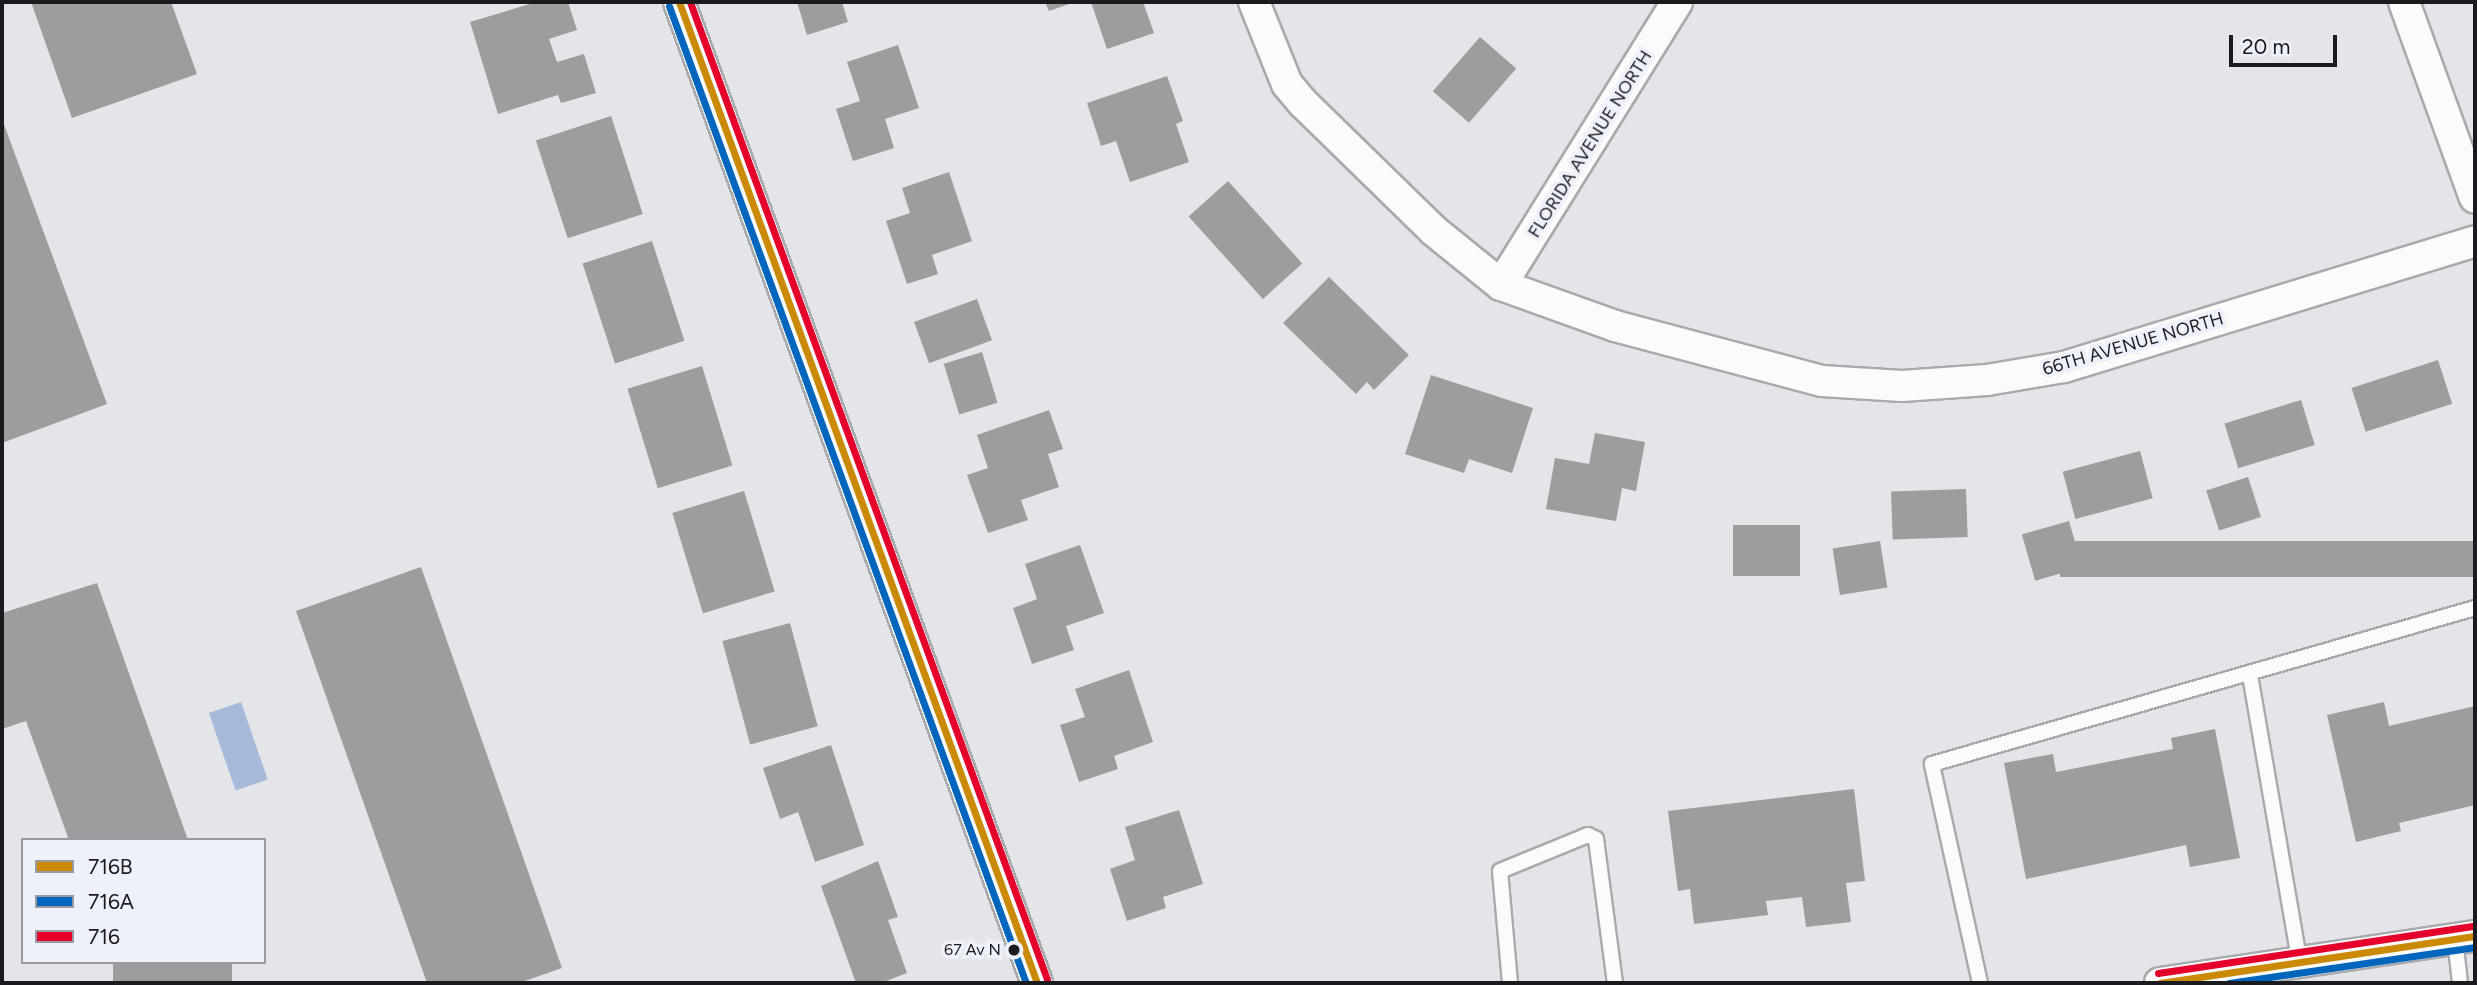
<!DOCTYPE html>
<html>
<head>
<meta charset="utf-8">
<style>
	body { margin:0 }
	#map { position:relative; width:2477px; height:985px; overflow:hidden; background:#e3e5e9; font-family:Figtree,sans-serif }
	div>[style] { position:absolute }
	.water>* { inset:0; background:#a8bad9; transform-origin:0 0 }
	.building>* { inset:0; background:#9d9c9e; transform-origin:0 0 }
	.roads { filter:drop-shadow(2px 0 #a9aaad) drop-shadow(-2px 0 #a9aaad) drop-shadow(0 2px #a9aaad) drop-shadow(0 -2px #a9aaad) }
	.lane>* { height:14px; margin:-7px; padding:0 7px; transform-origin:7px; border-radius:7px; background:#fbfbfc }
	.street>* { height:30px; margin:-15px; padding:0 15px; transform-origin:15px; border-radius:15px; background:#fbfbfc }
	.bus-1>* { height:7px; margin:-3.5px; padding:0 3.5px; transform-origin:3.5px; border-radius:3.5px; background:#cb8a06 }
	.bus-2>* { height:7px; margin:-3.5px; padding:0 3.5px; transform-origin:3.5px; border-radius:3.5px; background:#0065bd }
	.bus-3>* { height:7px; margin:-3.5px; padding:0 3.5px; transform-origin:3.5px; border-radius:3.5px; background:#e4002b }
	.dots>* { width:19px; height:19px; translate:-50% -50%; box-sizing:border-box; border:4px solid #eef1fa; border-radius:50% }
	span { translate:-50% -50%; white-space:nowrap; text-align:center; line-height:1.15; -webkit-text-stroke:7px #eef1fa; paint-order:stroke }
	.bus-label { font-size:16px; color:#1a1b1e }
	.right { translate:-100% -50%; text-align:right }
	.street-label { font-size:18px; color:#1a1b1e }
	.frame { position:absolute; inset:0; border:4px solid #1a1b1e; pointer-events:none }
	.legend { position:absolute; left:21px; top:838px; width:245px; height:126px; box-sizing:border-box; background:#eef1fa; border:2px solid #999ba2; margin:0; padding:9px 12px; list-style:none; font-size:21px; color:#1a1b1e }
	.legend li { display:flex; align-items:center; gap:14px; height:35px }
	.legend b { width:35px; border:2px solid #999ba2 }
	.scale { position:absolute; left:2229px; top:35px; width:108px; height:32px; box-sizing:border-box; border:4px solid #1a1b1e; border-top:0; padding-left:9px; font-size:21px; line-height:24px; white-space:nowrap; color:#1a1b1e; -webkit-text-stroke:5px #eef1fa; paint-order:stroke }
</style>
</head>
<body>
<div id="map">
	<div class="water">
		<i style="left:241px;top:702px;width:82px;height:34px;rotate:71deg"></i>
	</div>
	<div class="building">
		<i style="clip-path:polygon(31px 2px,171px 2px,197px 74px,72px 118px)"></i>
		<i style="clip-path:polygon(536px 2px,568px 2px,577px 30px,549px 39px,557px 62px,584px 54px,596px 93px,561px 103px,558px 95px,498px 114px,470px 22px)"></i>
		<i style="clip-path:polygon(797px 2px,842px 2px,848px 22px,807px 35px)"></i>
		<i style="clip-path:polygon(1045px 2px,1075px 2px,1049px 11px)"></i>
		<i style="clip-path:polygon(1091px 2px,1143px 2px,1154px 33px,1107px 49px)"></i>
		<i style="left:1480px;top:37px;width:48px;height:72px;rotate:41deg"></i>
		<i style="clip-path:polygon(898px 45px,919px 108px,885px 119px,894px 148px,853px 161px,836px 109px,860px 101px,847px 62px)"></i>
		<i style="clip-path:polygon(1167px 76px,1183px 121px,1176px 124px,1189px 162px,1130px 182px,1116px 141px,1101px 146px,1087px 103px)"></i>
		<i style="left:611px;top:116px;width:103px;height:79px;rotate:72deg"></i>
		<i style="clip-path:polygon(2px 119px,107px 404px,2px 443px)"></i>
		<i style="clip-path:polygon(949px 172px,972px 241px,932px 255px,938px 274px,907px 284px,886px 221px,910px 213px,902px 188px)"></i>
		<i style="left:1228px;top:181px;width:111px;height:53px;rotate:48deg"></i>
		<i style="left:652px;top:241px;width:105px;height:73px;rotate:72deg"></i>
		<i style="clip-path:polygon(1329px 277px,1409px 355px,1374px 390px,1367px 382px,1356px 394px,1283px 323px)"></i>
		<i style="left:977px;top:299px;width:44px;height:67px;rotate:70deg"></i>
		<i style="left:982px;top:352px;width:53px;height:40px;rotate:73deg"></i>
		<i style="left:2438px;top:360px;width:46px;height:91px;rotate:72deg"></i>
		<i style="left:702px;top:366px;width:104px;height:78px;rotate:73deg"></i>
		<i style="clip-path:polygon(1431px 375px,1533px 408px,1512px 473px,1469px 459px,1464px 473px,1405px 454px)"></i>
		<i style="left:2301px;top:400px;width:47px;height:80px;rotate:73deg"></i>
		<i style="clip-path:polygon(1049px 410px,1063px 449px,1048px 454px,1059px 487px,1021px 500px,1028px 520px,988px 533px,967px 475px,988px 468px,977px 435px)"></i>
		<i style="clip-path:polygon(1595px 433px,1645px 442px,1636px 491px,1622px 488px,1616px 521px,1546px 509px,1555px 458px,1589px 464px)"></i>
		<i style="left:2140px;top:451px;width:49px;height:80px;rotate:75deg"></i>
		<i style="left:2248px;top:477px;width:42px;height:44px;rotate:72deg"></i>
		<i style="left:1966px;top:489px;width:48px;height:75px;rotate:88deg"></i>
		<i style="left:744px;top:491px;width:105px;height:75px;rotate:73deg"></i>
		<i style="left:2069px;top:521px;width:48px;height:49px;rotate:74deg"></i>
		<i style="left:1733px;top:525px;width:67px;height:51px"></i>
		<i style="left:1880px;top:541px;width:47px;height:48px;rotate:81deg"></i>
		<i style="left:2475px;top:541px;width:36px;height:415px;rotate:90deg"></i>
		<i style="clip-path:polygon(1080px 545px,1104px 613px,1066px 626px,1074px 650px,1032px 664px,1013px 608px,1037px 599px,1025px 564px)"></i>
		<i style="clip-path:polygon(421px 567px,562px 968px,519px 983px,427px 983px,296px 611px)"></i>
		<i style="clip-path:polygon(97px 583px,188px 840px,69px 840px,26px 721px,2px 729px,2px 613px)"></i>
		<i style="left:790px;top:623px;width:107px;height:70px;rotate:75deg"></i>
		<i style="clip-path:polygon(1129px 670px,1153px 742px,1114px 756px,1118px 769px,1079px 782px,1060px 725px,1085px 717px,1075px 689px)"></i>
		<i style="clip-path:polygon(2384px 702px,2389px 726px,2475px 706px,2475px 805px,2399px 823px,2401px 831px,2356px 842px,2327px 715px)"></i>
		<i style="clip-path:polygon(2215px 729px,2240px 858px,2190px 867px,2186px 845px,2026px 879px,2004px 763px,2053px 754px,2056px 772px,2173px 749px,2171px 738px)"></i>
		<i style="clip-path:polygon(831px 745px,864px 845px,815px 862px,798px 812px,780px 819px,763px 768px)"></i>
		<i style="clip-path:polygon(1854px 789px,1865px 881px,1846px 883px,1851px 922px,1806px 927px,1802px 897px,1766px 901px,1768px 915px,1694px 924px,1690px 889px,1678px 891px,1668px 811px)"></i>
		<i style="clip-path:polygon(1179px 810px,1203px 884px,1163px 897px,1166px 908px,1127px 921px,1110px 869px,1135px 860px,1125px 827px)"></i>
		<i style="clip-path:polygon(878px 861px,898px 917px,888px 920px,907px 973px,881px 983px,856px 983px,821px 886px)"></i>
		<i style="left:113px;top:962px;width:119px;height:22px"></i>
	</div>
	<div class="roads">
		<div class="lane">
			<i style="left:2250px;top:675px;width:292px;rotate:80.2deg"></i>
			<i style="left:2455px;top:939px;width:44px;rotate:83.5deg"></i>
			<i style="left:1510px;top:983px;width:112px;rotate:-95.1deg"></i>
			<i style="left:1500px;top:871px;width:95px;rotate:-22.2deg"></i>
			<i style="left:1588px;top:835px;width:9px;rotate:27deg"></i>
			<i style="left:1596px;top:839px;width:145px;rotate:82.5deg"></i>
			<i style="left:1980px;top:983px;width:224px;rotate:-102.4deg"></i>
			<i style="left:1932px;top:764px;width:565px;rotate:-16.03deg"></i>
		</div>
		<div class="street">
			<i style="left:679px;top:2px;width:1044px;rotate:69.95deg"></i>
			<i style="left:1254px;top:2px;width:88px;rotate:68.1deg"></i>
			<i style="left:1287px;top:84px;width:25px;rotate:50deg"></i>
			<i style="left:1303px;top:103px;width:182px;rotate:44.3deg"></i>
			<i style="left:1433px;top:230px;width:87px;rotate:39deg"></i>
			<i style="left:1501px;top:285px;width:121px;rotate:19.8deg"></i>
			<i style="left:1615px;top:326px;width:214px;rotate:14.9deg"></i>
			<i style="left:1822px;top:381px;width:80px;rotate:3.6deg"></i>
			<i style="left:1902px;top:386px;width:85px;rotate:-4deg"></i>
			<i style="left:1987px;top:380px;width:78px;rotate:-9.6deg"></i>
			<i style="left:2064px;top:367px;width:430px;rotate:-17deg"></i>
			<i style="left:2404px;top:2px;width:208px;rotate:70.1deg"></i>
			<i style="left:1501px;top:285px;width:333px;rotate:-58.1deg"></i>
			<i style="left:2160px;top:983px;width:318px;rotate:-8.5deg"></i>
		</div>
	</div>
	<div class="bus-1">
		<i style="left:679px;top:2px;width:1044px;rotate:69.95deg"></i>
		<i style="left:2160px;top:983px;width:318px;rotate:-8.5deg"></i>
	</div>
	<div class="bus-2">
		<i style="left:669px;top:6px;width:1040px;rotate:69.93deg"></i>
		<i style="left:2229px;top:983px;width:249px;rotate:-8.3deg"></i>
	</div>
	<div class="bus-3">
		<i style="left:690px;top:2px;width:1040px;rotate:69.93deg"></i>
		<i style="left:2158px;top:973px;width:318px;rotate:-8.5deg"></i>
	</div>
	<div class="dots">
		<i style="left:1014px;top:950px;background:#1a1b1e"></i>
	</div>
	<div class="bus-label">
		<span class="right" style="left:1001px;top:950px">67 Av N</span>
	</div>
	<div class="street-label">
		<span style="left:1590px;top:144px;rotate:-58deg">FLORIDA AVENUE NORTH</span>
		<span style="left:2133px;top:344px;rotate:-16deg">66TH AVENUE NORTH</span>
	</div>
	<div class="frame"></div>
	<ul class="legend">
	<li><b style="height:9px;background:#cb8a06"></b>716B</li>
	<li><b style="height:9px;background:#0065bd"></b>716A</li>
	<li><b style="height:9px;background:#e4002b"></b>716</li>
	</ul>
	<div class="scale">20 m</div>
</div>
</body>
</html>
